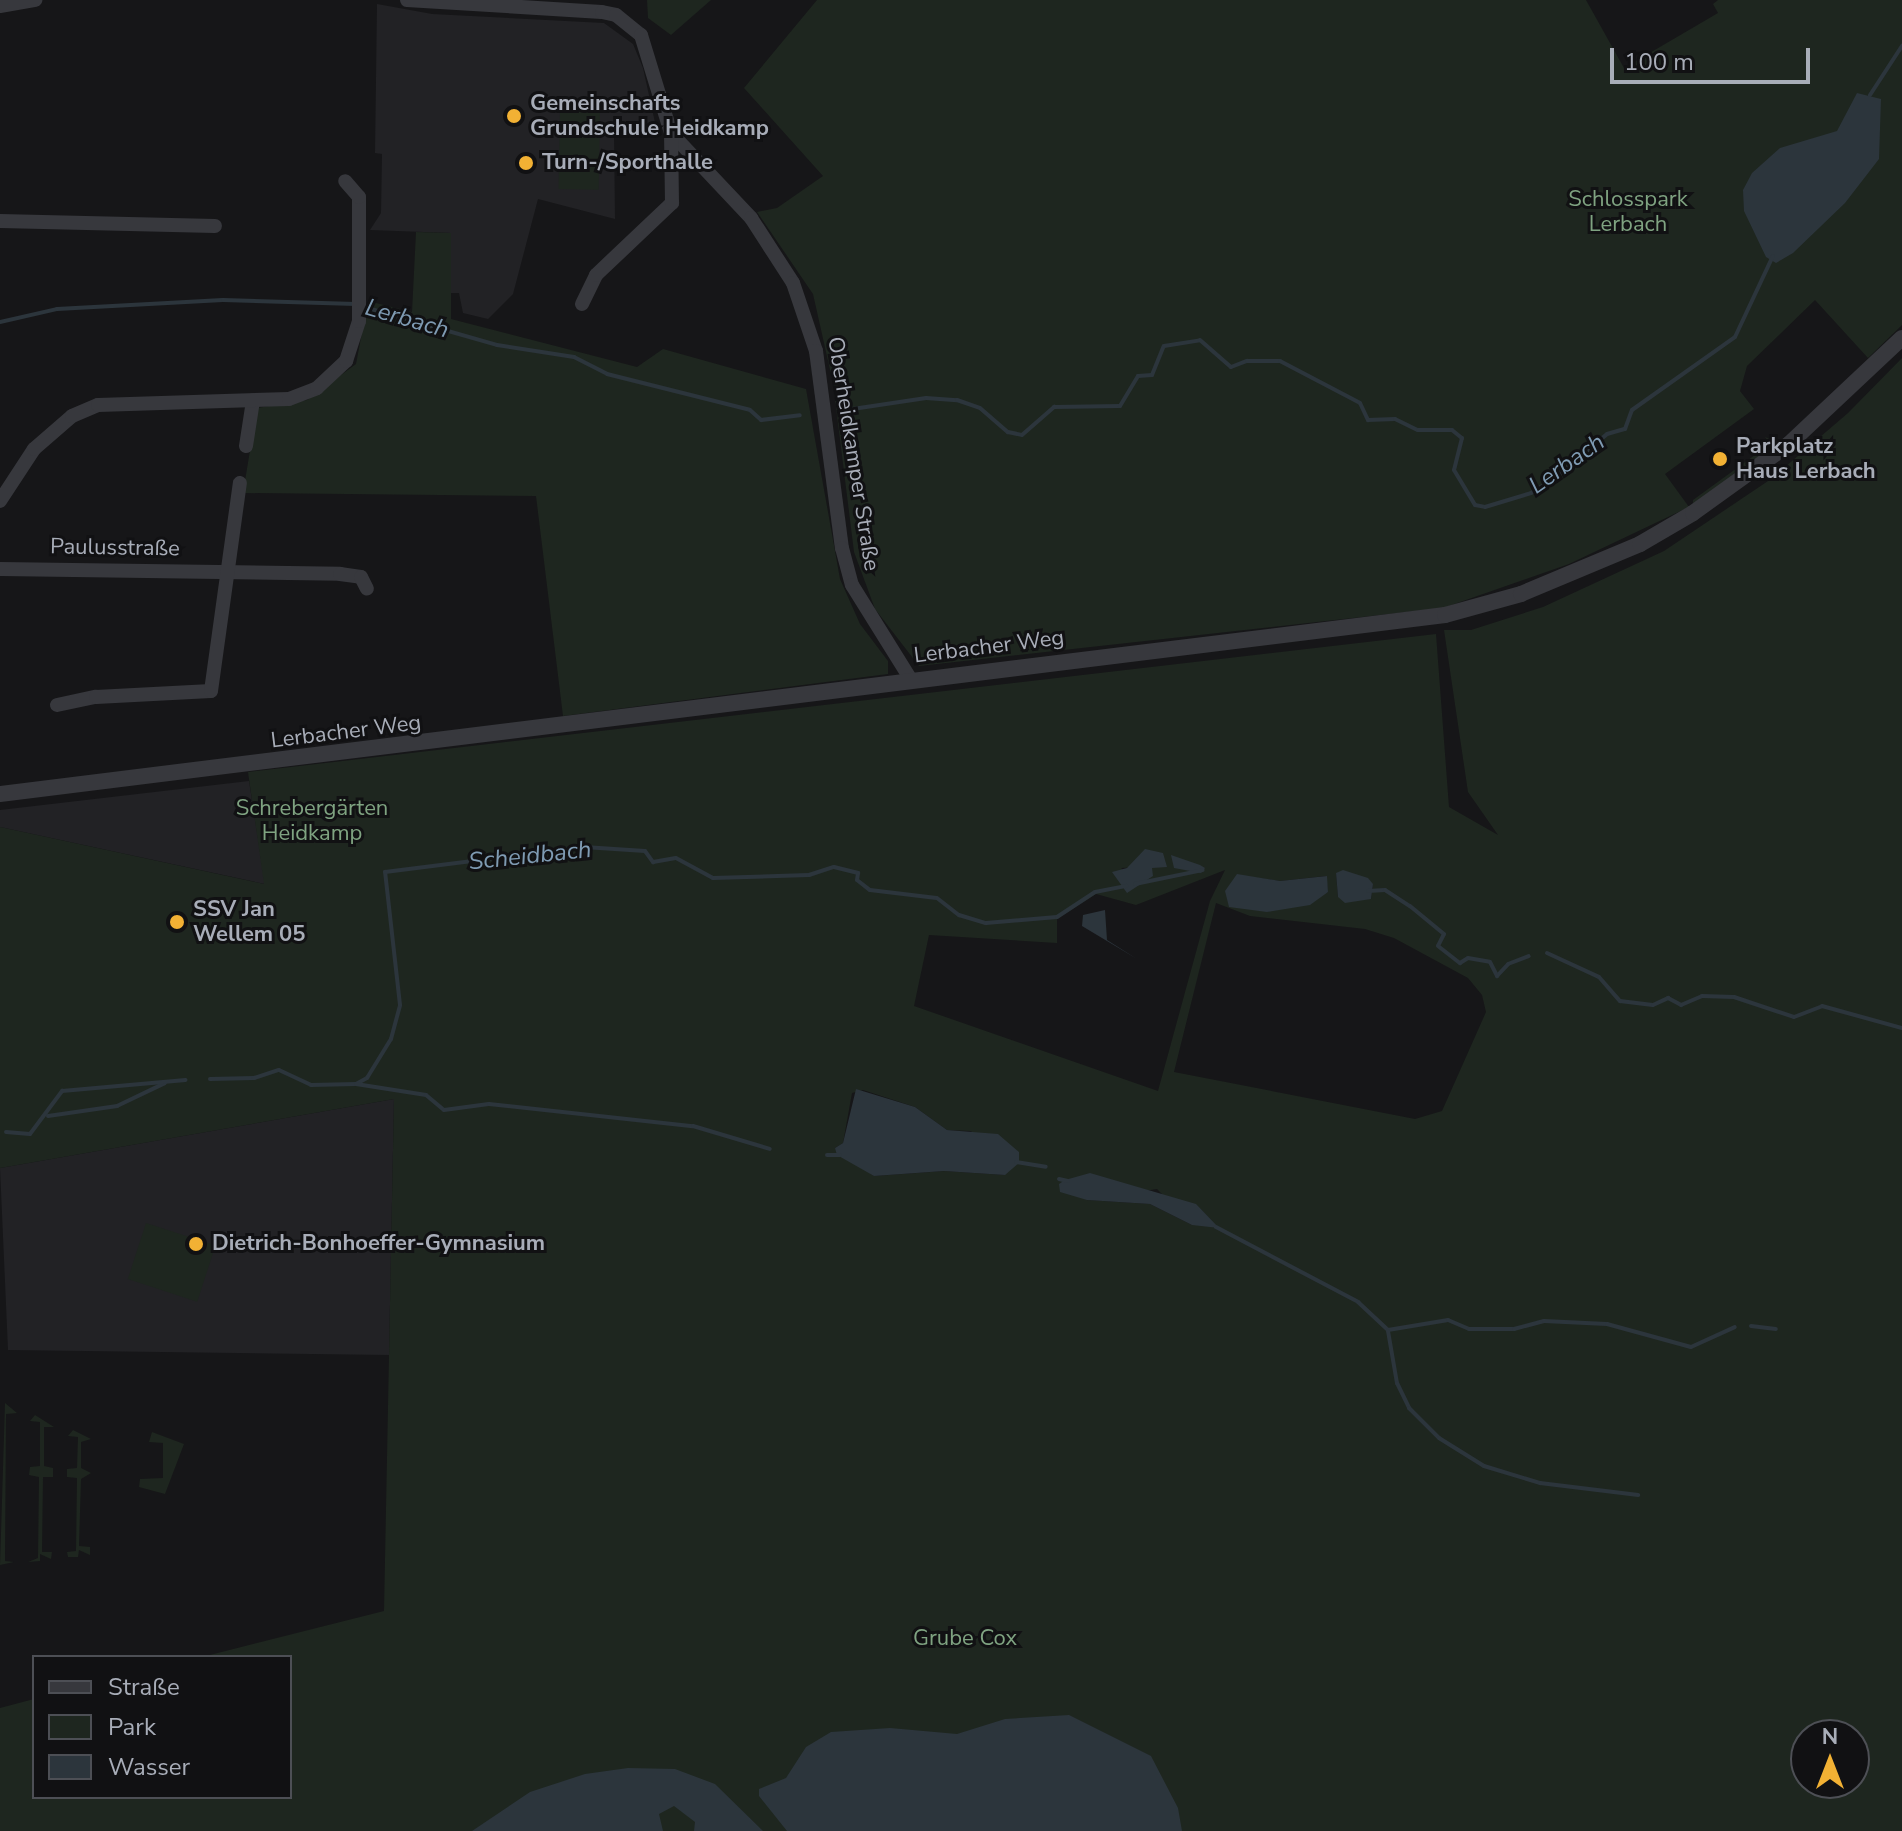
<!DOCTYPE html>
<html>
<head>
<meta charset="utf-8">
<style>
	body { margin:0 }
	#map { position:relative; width:1902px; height:1831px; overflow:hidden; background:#161618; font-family:"Nunito Sans",sans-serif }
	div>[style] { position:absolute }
	.built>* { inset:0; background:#222225 }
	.green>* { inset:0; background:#1e261f; transform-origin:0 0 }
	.water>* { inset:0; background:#2c353c }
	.stream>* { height:4px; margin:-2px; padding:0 2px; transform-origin:2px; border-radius:2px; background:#2c353c }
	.minor>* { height:14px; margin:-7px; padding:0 7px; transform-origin:7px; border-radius:7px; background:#37383d }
	.tertiary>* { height:16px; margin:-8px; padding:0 8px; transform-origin:8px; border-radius:8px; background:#37383d }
	.dots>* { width:22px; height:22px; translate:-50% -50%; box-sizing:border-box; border:4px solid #111113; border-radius:50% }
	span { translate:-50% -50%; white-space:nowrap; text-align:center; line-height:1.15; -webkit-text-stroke:6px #111113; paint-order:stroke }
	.poi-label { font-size:22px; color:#a8adb8; font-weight:700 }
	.left { translate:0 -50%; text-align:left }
	.park-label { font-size:22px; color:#7fa381 }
	.street-label { font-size:22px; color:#a8adb8 }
	.water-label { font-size:24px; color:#7f9bb3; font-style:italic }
	.legend { position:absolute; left:32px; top:1655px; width:260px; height:144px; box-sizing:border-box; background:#111113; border:2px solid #4d4f55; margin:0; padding:10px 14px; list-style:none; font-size:24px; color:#a8adb8 }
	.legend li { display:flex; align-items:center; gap:16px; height:40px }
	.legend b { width:40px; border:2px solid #4d4f55 }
	.north { position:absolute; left:1790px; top:1719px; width:80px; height:80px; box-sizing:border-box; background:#111113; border:2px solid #4d4f55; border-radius:50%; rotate:0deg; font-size:22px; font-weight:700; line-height:32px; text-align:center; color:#a8adb8 }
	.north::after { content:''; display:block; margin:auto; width:28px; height:36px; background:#f2b134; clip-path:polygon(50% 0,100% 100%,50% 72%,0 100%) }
	.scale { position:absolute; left:1610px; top:48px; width:200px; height:36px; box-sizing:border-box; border:4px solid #a8adb8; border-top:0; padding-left:10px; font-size:24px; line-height:28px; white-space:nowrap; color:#a8adb8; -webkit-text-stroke:6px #111113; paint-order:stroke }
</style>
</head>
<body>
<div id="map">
	<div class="built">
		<i style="clip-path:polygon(377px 4px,432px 14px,604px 23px,633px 44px,643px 68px,656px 127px,614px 131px,615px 219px,538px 199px,513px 294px,488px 319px,463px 313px,459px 293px,450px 293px,451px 233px,370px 230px,381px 213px,382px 154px,375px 153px)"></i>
		<i style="clip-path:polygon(249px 781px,265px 884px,0 827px,0 810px)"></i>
		<i style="clip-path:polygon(394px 1099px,389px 1355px,8px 1350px,0 1168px)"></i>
	</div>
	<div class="green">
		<i style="clip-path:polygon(647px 0,711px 0,671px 35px,648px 18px)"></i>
		<i style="clip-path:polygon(817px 0,1586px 0,1624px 68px,1718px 13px,1713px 4px,1718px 0,1902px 0,1902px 325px,1868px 358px,1815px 300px,1747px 366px,1740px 391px,1754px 409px,1665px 474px,1689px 507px,1569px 564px,1443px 608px,919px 666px,875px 609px,854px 552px,833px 383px,813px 294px,757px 212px,777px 208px,823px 176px,744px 88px)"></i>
		<i style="left:560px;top:109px;width:40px;height:80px;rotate:1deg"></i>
		<i style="clip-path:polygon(416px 232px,451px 233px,451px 319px,637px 367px,663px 349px,806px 389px,840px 579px,860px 624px,888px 661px,888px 674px,563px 716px,536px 496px,243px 493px,257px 408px,307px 400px,356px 364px,368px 301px,412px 312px)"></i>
		<i style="clip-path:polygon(evenodd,1902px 358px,1902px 1831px,0 1831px,0 1708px,34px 1699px,34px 1797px,290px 1797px,290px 1657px,202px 1657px,384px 1611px,394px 1099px,0 1168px,0 827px,264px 884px,248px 772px,1436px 634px,1449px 807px,1498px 835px,1468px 792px,1444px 630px,1471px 630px,1543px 607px,1664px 551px,1771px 479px,1848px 413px,1902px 358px,1167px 866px,1151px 867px,1139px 883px,1121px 868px,1167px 866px,1902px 358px,1225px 870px,1210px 901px,1158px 1091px,914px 1006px,929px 935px,1057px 943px,1057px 919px,1096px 894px,1136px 905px,1225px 870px,1902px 358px,1336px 873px,1373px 884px,1371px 899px,1338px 897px,1336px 873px,1902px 358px,1237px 875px,1280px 881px,1326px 876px,1328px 892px,1267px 912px,1237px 875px,1902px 358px,1216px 903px,1250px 916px,1365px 929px,1394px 938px,1468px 978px,1482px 995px,1486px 1012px,1442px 1111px,1415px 1119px,1174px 1072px,1216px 903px,1902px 358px,863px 1090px,915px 1107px,947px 1130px,971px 1131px,1005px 1175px,944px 1171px,874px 1176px,835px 1148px,843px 1143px,852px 1093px,863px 1090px,1902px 358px,1157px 1189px,1192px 1225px,1150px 1204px,1087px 1200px,1157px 1189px,1902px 358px,1806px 1735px,1854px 1735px,1854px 1783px,1806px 1783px,1806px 1735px)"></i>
		<i style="clip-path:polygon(1765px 437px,1772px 440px,1770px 450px,1693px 506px,1693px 500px,1770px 444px)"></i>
		<i style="left:146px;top:1223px;width:73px;height:59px;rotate:18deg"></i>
		<i style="clip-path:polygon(5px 1403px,17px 1413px,6px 1414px,5px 1561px,14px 1562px,0 1565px)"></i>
		<i style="clip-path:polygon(35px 1415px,54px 1427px,44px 1427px,44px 1466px,53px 1468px,53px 1477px,43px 1477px,42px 1552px,52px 1552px,51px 1559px,40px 1554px,40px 1561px,28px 1562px,38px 1558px,39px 1477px,29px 1475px,30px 1467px,40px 1466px,40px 1422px,30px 1421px)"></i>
		<i style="clip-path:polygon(73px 1430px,91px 1439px,81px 1442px,81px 1468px,91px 1473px,81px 1479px,79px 1546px,90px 1547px,90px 1555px,79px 1550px,78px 1557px,68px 1557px,67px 1552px,76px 1551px,77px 1478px,67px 1477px,67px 1469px,77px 1468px,78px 1437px,68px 1436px)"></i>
		<i style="clip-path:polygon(152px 1432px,184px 1444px,165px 1494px,139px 1487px,140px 1479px,163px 1478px,163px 1443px,149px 1442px)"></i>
	</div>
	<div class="water">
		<i style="clip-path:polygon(1857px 93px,1881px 99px,1879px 159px,1845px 203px,1793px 253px,1776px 263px,1766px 257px,1744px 211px,1743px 190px,1752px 173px,1780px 148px,1837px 131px)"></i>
		<i style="clip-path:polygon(1145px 849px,1163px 853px,1167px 867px,1152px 868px,1153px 876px,1127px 893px,1112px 872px,1127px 868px)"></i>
		<i style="clip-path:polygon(1171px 855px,1200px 865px,1205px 868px,1201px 873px,1174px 868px)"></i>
		<i style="clip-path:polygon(1343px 870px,1368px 878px,1373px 884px,1371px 899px,1345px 903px,1338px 897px,1336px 873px)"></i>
		<i style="clip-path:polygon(1237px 874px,1280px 881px,1327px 876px,1328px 892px,1310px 905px,1267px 912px,1229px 907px,1225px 891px)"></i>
		<i style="clip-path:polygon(1105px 910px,1107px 940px,1137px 959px,1082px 926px,1083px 915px)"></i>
		<i style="clip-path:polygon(856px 1089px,915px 1107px,947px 1130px,998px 1134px,1019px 1152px,1019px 1163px,1005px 1175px,944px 1171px,874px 1176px,837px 1155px,835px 1148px,843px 1143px)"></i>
		<i style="clip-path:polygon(1090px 1173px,1196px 1204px,1219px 1228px,1192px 1225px,1150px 1204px,1087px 1200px,1060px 1192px,1059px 1184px,1065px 1180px)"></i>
		<i style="clip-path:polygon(1069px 1715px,1151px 1756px,1178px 1808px,1182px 1831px,787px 1831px,759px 1796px,759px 1789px,786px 1778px,806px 1747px,831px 1732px,890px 1728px,957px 1734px,1005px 1719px)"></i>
		<i style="clip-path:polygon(628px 1768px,675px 1769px,715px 1784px,763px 1831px,694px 1831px,695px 1822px,674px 1806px,659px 1814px,663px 1831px,472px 1831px,530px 1792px,585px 1774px)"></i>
	</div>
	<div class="stream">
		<i style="left:1870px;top:95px;width:59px;rotate:-56.9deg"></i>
		<i style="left:364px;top:307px;width:138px;rotate:15.9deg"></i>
		<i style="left:497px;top:345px;width:78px;rotate:8.9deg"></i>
		<i style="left:574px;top:357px;width:37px;rotate:27deg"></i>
		<i style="left:607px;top:374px;width:147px;rotate:14.1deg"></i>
		<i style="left:750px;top:410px;width:15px;rotate:42deg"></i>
		<i style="left:761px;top:420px;width:39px;rotate:-7deg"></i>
		<i style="left:0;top:322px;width:58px;rotate:-12.8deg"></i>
		<i style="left:57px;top:309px;width:166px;rotate:-3.1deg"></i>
		<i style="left:223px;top:300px;width:133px;rotate:1.7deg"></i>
		<i style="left:846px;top:410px;width:81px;rotate:-8.5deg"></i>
		<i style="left:926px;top:398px;width:31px;rotate:4deg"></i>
		<i style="left:957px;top:400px;width:24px;rotate:19deg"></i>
		<i style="left:980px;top:408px;width:37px;rotate:41deg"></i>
		<i style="left:1008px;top:432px;width:14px;rotate:12deg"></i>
		<i style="left:1022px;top:435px;width:43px;rotate:-41.2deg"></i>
		<i style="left:1054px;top:407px;width:66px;rotate:-0.9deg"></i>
		<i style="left:1120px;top:406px;width:35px;rotate:-59deg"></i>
		<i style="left:1138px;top:376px;width:14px;rotate:-4deg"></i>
		<i style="left:1152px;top:375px;width:31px;rotate:-68deg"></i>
		<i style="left:1164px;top:346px;width:36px;rotate:-9deg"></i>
		<i style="left:1200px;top:340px;width:41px;rotate:41.1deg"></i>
		<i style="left:1231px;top:367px;width:17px;rotate:-21deg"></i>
		<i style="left:1247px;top:361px;width:33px"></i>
		<i style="left:1280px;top:361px;width:90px;rotate:27.7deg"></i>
		<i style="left:1360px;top:403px;width:19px;rotate:65deg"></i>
		<i style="left:1368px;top:420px;width:27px;rotate:-2deg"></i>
		<i style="left:1395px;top:419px;width:25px;rotate:26deg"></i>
		<i style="left:1418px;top:430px;width:34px"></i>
		<i style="left:1452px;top:430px;width:13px;rotate:39deg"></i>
		<i style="left:1462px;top:438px;width:33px;rotate:104deg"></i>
		<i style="left:1454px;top:470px;width:41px;rotate:59deg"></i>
		<i style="left:1475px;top:505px;width:10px;rotate:11deg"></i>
		<i style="left:1485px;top:507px;width:48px;rotate:-16.9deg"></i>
		<i style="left:1531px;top:493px;width:28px;rotate:-32deg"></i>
		<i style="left:1555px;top:478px;width:68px;rotate:-40.2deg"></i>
		<i style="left:1607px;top:434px;width:19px;rotate:-16deg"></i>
		<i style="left:1625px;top:429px;width:20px;rotate:-70deg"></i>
		<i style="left:1632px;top:410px;width:126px;rotate:-35.3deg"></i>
		<i style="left:1735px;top:337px;width:89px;rotate:-64.9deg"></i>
		<i style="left:1135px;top:884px;width:69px;rotate:-11.6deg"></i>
		<i style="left:1368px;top:891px;width:17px;rotate:-3deg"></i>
		<i style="left:1385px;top:890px;width:30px;rotate:33deg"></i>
		<i style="left:1410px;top:906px;width:44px;rotate:39.5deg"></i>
		<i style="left:1444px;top:934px;width:13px;rotate:117deg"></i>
		<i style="left:1438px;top:946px;width:28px;rotate:38deg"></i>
		<i style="left:1460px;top:963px;width:9px;rotate:-32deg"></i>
		<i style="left:1468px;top:958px;width:22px;rotate:10deg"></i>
		<i style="left:1490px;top:962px;width:16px;rotate:63deg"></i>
		<i style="left:1497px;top:976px;width:16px;rotate:-47deg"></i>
		<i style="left:1508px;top:964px;width:22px;rotate:-21deg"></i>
		<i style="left:1547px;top:953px;width:57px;rotate:24.8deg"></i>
		<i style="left:1599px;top:977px;width:32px;rotate:49deg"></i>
		<i style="left:1620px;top:1001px;width:33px;rotate:7deg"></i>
		<i style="left:1653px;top:1005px;width:17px;rotate:-25deg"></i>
		<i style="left:1668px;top:998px;width:15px;rotate:28deg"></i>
		<i style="left:1681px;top:1005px;width:23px;rotate:-23deg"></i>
		<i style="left:1702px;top:996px;width:32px;rotate:2deg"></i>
		<i style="left:1734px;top:997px;width:63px;rotate:18.4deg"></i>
		<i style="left:1794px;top:1017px;width:30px;rotate:-21deg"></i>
		<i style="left:1822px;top:1006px;width:83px;rotate:15.4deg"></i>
		<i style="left:210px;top:1079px;width:44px;rotate:-1.3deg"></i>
		<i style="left:254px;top:1078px;width:26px;rotate:-18deg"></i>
		<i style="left:279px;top:1070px;width:35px;rotate:25deg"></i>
		<i style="left:311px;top:1085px;width:45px;rotate:-1.3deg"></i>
		<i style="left:356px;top:1084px;width:13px;rotate:-29deg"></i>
		<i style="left:367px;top:1078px;width:46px;rotate:-58.4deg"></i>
		<i style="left:391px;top:1039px;width:35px;rotate:-75deg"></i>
		<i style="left:400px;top:1005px;width:134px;rotate:-96.4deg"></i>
		<i style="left:385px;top:872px;width:201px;rotate:-7.2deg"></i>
		<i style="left:584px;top:847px;width:61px;rotate:3.8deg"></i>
		<i style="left:645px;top:851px;width:14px;rotate:54deg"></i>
		<i style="left:653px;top:862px;width:23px;rotate:-10deg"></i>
		<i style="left:676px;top:858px;width:42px;rotate:28.4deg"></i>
		<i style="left:713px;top:878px;width:96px;rotate:-1.8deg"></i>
		<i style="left:809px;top:875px;width:26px;rotate:-18deg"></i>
		<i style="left:834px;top:867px;width:25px;rotate:14deg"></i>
		<i style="left:858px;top:873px;width:7px;rotate:98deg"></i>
		<i style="left:857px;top:880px;width:16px;rotate:38deg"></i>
		<i style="left:870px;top:890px;width:67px;rotate:6.8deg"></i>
		<i style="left:937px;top:898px;width:28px;rotate:38deg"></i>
		<i style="left:959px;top:915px;width:28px;rotate:17deg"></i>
		<i style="left:986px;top:923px;width:71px;rotate:-4.8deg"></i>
		<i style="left:1057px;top:917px;width:45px;rotate:-33.3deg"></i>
		<i style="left:1095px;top:892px;width:32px;rotate:-11deg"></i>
		<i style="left:356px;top:1084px;width:71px;rotate:8.9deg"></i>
		<i style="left:426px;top:1095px;width:23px;rotate:40deg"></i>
		<i style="left:444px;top:1110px;width:45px;rotate:-7.6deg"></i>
		<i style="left:489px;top:1104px;width:205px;rotate:6.2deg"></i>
		<i style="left:693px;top:1126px;width:80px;rotate:16.6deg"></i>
		<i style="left:48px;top:1116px;width:70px;rotate:-8.2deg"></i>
		<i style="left:117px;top:1106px;width:53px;rotate:-25.6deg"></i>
		<i style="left:6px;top:1132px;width:24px;rotate:5deg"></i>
		<i style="left:30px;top:1134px;width:54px;rotate:-53.3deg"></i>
		<i style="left:62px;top:1091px;width:124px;rotate:-5.1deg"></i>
		<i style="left:827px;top:1155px;width:13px"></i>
		<i style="left:1016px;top:1162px;width:30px;rotate:9deg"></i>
		<i style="left:1059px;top:1179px;width:9px;rotate:13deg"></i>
		<i style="left:1216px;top:1227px;width:161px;rotate:27.8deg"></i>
		<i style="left:1358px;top:1302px;width:41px;rotate:43deg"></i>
		<i style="left:1388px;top:1330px;width:61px;rotate:-9.5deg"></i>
		<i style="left:1448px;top:1320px;width:23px;rotate:23deg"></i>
		<i style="left:1469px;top:1329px;width:45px"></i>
		<i style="left:1514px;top:1329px;width:31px;rotate:-15deg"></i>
		<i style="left:1544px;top:1321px;width:63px;rotate:2.7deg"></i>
		<i style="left:1607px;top:1324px;width:87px;rotate:15.3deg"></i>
		<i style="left:1691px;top:1347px;width:48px;rotate:-24.4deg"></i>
		<i style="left:1751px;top:1326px;width:25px;rotate:7deg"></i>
		<i style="left:1388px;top:1331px;width:53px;rotate:80.2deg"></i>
		<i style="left:1397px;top:1383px;width:28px;rotate:64deg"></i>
		<i style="left:1409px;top:1408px;width:42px;rotate:45deg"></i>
		<i style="left:1439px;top:1438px;width:53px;rotate:31.9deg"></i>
		<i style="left:1484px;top:1466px;width:59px;rotate:16.9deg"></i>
		<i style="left:1540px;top:1483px;width:99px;rotate:7deg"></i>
	</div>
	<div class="minor">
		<i style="left:407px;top:0;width:195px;rotate:3.5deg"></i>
		<i style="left:602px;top:12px;width:14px;rotate:12deg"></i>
		<i style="left:616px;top:15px;width:32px;rotate:39deg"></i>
		<i style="left:641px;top:35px;width:102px;rotate:73deg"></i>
		<i style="left:671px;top:133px;width:117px;rotate:46.7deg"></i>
		<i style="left:751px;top:218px;width:77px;rotate:57.1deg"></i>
		<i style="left:793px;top:283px;width:72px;rotate:71.3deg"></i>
		<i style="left:816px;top:351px;width:199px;rotate:82.5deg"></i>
		<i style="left:842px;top:548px;width:38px;rotate:75deg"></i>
		<i style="left:852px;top:585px;width:110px;rotate:58.1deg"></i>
		<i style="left:0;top:6px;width:36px;rotate:-10deg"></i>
		<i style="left:0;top:221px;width:215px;rotate:1.3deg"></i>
		<i style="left:582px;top:304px;width:32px;rotate:-64deg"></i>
		<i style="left:596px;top:275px;width:105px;rotate:-43.5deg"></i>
		<i style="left:672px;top:203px;width:70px;rotate:-90.8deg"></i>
		<i style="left:246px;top:446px;width:46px;rotate:-81.2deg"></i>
		<i style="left:0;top:501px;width:62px;rotate:-56.8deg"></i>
		<i style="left:34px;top:449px;width:50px;rotate:-41deg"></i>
		<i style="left:72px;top:416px;width:28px;rotate:-23deg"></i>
		<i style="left:98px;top:405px;width:191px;rotate:-1.8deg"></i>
		<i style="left:289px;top:399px;width:30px;rotate:-21deg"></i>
		<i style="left:317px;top:388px;width:40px;rotate:-43deg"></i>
		<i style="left:346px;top:361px;width:42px;rotate:-72deg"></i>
		<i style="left:359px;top:321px;width:124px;rotate:-90deg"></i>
		<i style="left:359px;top:197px;width:21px;rotate:-131deg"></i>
		<i style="left:0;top:569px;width:340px;rotate:0.8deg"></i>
		<i style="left:340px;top:574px;width:21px;rotate:8deg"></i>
		<i style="left:361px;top:577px;width:13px;rotate:63deg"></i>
		<i style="left:57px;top:705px;width:40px;rotate:-12deg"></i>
		<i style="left:96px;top:697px;width:115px;rotate:-3deg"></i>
		<i style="left:211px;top:691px;width:210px;rotate:-82.1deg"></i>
	</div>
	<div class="tertiary">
		<i style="left:0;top:794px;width:1456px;rotate:-7.06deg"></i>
		<i style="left:1445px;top:615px;width:79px;rotate:-15.4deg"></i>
		<i style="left:1521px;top:594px;width:129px;rotate:-22.8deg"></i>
		<i style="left:1640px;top:544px;width:61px;rotate:-30.3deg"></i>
		<i style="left:1693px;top:513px;width:118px;rotate:-35.7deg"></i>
		<i style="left:1789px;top:444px;width:155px;rotate:-43.2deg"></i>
	</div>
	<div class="dots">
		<i style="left:514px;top:116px;background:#f2b134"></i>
		<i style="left:526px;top:163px;background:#f2b134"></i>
		<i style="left:1720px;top:459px;background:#f2b134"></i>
		<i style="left:177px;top:922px;background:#f2b134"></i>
		<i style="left:196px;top:1244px;background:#f2b134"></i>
	</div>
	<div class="poi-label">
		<span class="left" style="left:530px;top:116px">Gemeinschafts<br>Grundschule Heidkamp</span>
		<span class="left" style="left:542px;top:163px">Turn-/Sporthalle</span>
		<span class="left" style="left:1736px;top:459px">Parkplatz<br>Haus Lerbach</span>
		<span class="left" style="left:193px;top:922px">SSV Jan<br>Wellem 05</span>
		<span class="left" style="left:212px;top:1244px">Dietrich-Bonhoeffer-Gymnasium</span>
	</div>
	<div class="park-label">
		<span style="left:1628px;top:212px">Schlosspark<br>Lerbach</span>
		<span style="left:312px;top:821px">Schrebergärten<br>Heidkamp</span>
		<span style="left:965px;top:1639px">Grube Cox</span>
	</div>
	<div class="street-label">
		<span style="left:853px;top:454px;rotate:81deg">Oberheidkamper Straße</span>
		<span style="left:115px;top:548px;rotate:1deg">Paulusstraße</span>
		<span style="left:989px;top:647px;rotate:-7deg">Lerbacher Weg</span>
		<span style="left:346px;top:732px;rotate:-7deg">Lerbacher Weg</span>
	</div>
	<div class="water-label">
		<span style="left:407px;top:319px;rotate:16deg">Lerbach</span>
		<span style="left:1567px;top:464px;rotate:-35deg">Lerbach</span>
		<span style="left:530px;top:856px;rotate:-6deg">Scheidbach</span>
	</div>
	<ul class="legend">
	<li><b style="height:10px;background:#37383d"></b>Straße</li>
	<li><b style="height:22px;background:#1e261f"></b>Park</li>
	<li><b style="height:22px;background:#2c353c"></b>Wasser</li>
	</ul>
	<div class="north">N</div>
	<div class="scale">100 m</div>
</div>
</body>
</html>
